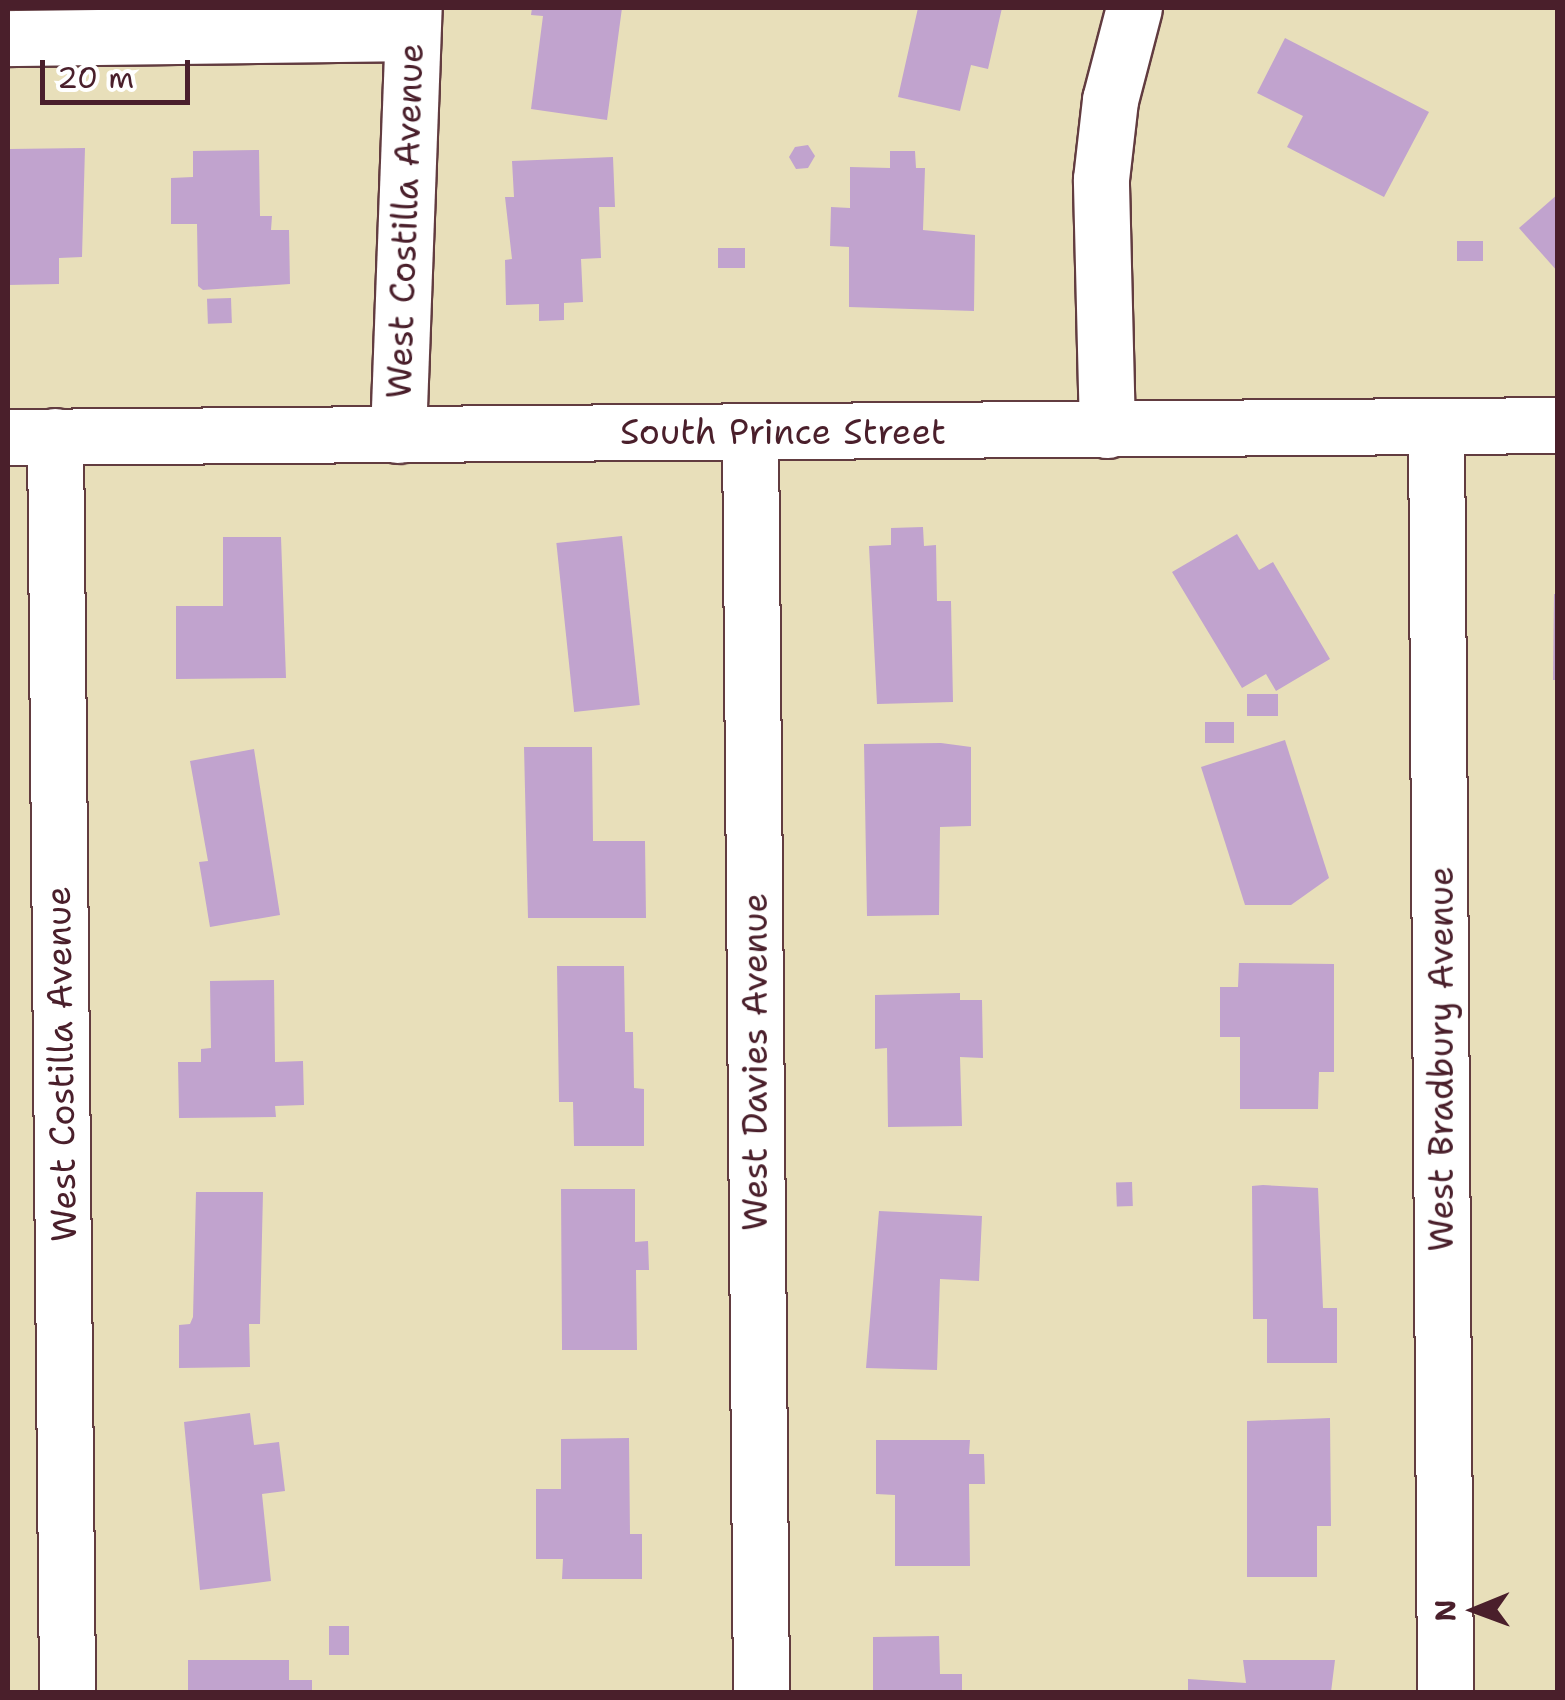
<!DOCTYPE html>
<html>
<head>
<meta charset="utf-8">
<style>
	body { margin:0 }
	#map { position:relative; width:1565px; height:1700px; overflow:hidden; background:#e8dfba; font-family:"Shantell Sans",sans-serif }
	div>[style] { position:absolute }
	.building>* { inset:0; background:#c1a3ce; transform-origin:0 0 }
	.roads { filter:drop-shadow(2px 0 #623c40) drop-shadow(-2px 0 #623c40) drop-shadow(0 2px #623c40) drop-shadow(0 -2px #623c40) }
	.minor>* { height:55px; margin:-27.5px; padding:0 27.5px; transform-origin:27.5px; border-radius:27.5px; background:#fff }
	span { translate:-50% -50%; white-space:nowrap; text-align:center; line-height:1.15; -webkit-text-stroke:9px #fff; paint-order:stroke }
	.street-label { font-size:35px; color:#4a1f2b }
	.frame { position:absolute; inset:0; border:10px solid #4a1f2b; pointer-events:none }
	.north { position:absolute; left:1425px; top:1560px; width:100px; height:100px; -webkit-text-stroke:8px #fff; paint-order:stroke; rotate:269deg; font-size:28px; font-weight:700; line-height:40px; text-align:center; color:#4a1f2b }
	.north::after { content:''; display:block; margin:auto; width:35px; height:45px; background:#4a1f2b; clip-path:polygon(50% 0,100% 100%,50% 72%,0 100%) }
	.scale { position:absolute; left:40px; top:60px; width:150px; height:45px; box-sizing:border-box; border:5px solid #4a1f2b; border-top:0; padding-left:12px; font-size:30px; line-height:35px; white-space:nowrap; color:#4a1f2b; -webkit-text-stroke:8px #fff; paint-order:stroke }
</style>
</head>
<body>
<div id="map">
	<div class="building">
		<i style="clip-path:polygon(532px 8px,622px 8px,607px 120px,531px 109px,543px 16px,531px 15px)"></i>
		<i style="clip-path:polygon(918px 8px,1002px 8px,988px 69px,971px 65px,960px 111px,898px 97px)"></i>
		<i style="clip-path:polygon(1285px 38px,1429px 112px,1384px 197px,1287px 147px,1303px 116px,1257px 93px)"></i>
		<i style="clip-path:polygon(808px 145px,815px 156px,808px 168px,796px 169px,789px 157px,795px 147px)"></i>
		<i style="clip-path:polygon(85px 148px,82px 257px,59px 258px,59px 284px,8px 285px,9px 149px)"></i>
		<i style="clip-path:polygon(259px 150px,260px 216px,272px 216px,271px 230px,289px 230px,290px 284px,203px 290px,198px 286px,197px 224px,171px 224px,171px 178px,193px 177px,193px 151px)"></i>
		<i style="clip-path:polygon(890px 151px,915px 151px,916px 168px,925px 168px,923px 230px,975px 235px,974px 311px,849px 307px,849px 247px,830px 246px,831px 207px,850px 208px,850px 167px,890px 168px)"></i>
		<i style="clip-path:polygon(613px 157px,615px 207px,599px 207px,601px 258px,581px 259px,583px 302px,564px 303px,564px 320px,539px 321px,539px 304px,506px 305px,505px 260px,512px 259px,505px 197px,514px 197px,512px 161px)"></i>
		<i style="clip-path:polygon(1558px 194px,1558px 272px,1519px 228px)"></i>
		<i style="left:1483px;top:241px;width:20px;height:26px;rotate:90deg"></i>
		<i style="left:745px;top:248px;width:20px;height:27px;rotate:90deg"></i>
		<i style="left:231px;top:298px;width:25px;height:24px;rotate:88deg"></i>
		<i style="clip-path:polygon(923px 527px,924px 546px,936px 545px,937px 601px,951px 601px,953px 702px,877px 704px,869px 546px,891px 545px,891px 528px)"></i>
		<i style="clip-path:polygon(1237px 534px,1259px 570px,1273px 562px,1330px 659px,1276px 691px,1266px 674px,1242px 688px,1172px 572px)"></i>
		<i style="left:622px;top:536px;width:170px;height:66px;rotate:84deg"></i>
		<i style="clip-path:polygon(223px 537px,281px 537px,286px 678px,176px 679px,176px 606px,223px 606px)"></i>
		<i style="clip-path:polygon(1554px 594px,1558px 594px,1558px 680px,1553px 680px)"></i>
		<i style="left:1278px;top:694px;width:22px;height:31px;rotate:90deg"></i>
		<i style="left:1205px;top:722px;width:29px;height:21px"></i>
		<i style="clip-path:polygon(1285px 740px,1329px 878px,1291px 905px,1245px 905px,1201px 767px)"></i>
		<i style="clip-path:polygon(941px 743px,971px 747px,971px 826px,940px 827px,939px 915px,867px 916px,864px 744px)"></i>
		<i style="clip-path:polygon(524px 747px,592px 747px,593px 841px,645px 841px,646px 918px,528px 918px)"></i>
		<i style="clip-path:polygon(254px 749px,280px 915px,210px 927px,199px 862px,208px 861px,190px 761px)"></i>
		<i style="clip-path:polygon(1239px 963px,1334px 964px,1334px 1072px,1319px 1072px,1318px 1109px,1240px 1109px,1240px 1037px,1220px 1037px,1220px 987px,1238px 987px)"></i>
		<i style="clip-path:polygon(557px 966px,624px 966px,625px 1032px,633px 1032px,634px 1088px,644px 1089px,644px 1146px,574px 1146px,573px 1102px,559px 1102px)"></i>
		<i style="clip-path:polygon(274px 980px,275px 1062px,303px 1061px,304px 1105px,275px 1106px,276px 1117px,179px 1118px,178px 1062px,201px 1062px,201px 1049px,211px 1048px,210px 981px)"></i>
		<i style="clip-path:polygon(960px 993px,960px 1000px,982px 1000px,983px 1058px,960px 1057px,962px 1126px,888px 1127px,887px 1048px,875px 1049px,875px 995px)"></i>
		<i style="left:1132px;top:1182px;width:24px;height:16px;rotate:88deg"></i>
		<i style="clip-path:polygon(1263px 1185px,1318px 1188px,1323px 1308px,1337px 1308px,1337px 1363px,1267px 1363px,1267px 1319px,1253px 1319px,1252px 1186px)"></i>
		<i style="clip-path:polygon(561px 1189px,635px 1189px,635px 1242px,648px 1241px,649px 1270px,636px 1270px,637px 1350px,562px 1350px)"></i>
		<i style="clip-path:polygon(196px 1192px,263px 1192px,260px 1324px,249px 1324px,250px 1367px,179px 1368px,179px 1325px,190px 1324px,193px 1317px)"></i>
		<i style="clip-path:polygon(879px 1211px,982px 1216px,979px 1281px,940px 1279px,937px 1370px,866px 1368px)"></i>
		<i style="clip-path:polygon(250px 1413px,254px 1445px,279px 1442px,285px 1491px,262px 1494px,271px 1581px,200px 1590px,184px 1422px)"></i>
		<i style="clip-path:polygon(1330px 1418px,1331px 1526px,1317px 1526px,1317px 1577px,1247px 1577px,1247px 1421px)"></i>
		<i style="clip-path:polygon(629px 1438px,630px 1534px,642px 1534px,642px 1579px,562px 1579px,563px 1559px,536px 1559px,536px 1489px,561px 1489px,561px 1439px)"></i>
		<i style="clip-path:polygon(876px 1440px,970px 1440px,969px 1454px,984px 1454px,985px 1484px,969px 1484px,970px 1566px,895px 1566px,895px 1495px,876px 1494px)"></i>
		<i style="left:329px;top:1626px;width:20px;height:29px"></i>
		<i style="clip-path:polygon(939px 1636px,940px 1674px,962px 1674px,962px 1692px,873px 1692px,873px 1637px)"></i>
		<i style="clip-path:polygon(188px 1660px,289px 1660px,289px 1680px,312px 1680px,312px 1692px,188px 1692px)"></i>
		<i style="clip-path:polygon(1243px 1660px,1335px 1660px,1331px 1692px,1188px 1692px,1188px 1679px,1246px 1683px)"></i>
	</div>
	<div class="roads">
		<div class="minor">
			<i style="left:8px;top:38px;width:402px;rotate:-0.7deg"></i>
			<i style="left:1436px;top:426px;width:1266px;rotate:89.59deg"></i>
			<i style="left:1107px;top:430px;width:251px;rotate:-91.4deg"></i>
			<i style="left:1101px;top:179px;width:80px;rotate:-83.5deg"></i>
			<i style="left:1110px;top:100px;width:95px;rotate:-75.4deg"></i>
			<i style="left:750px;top:432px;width:1260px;rotate:89.5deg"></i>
			<i style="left:398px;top:435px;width:427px;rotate:-87.9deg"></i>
			<i style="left:55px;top:436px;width:1256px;rotate:89.45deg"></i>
			<i style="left:8px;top:437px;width:1550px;rotate:-0.44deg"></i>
		</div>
	</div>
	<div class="street-label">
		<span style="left:405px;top:221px;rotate:-88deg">West Costilla Avenue</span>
		<span style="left:783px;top:432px">South Prince Street</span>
		<span style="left:1441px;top:1059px;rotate:-90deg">West Bradbury Avenue</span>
		<span style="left:755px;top:1062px;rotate:-90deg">West Davies Avenue</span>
		<span style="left:61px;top:1064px;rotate:-91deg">West Costilla Avenue</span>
	</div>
	<div class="frame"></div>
	<div class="north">N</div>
	<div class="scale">20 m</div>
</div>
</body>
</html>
